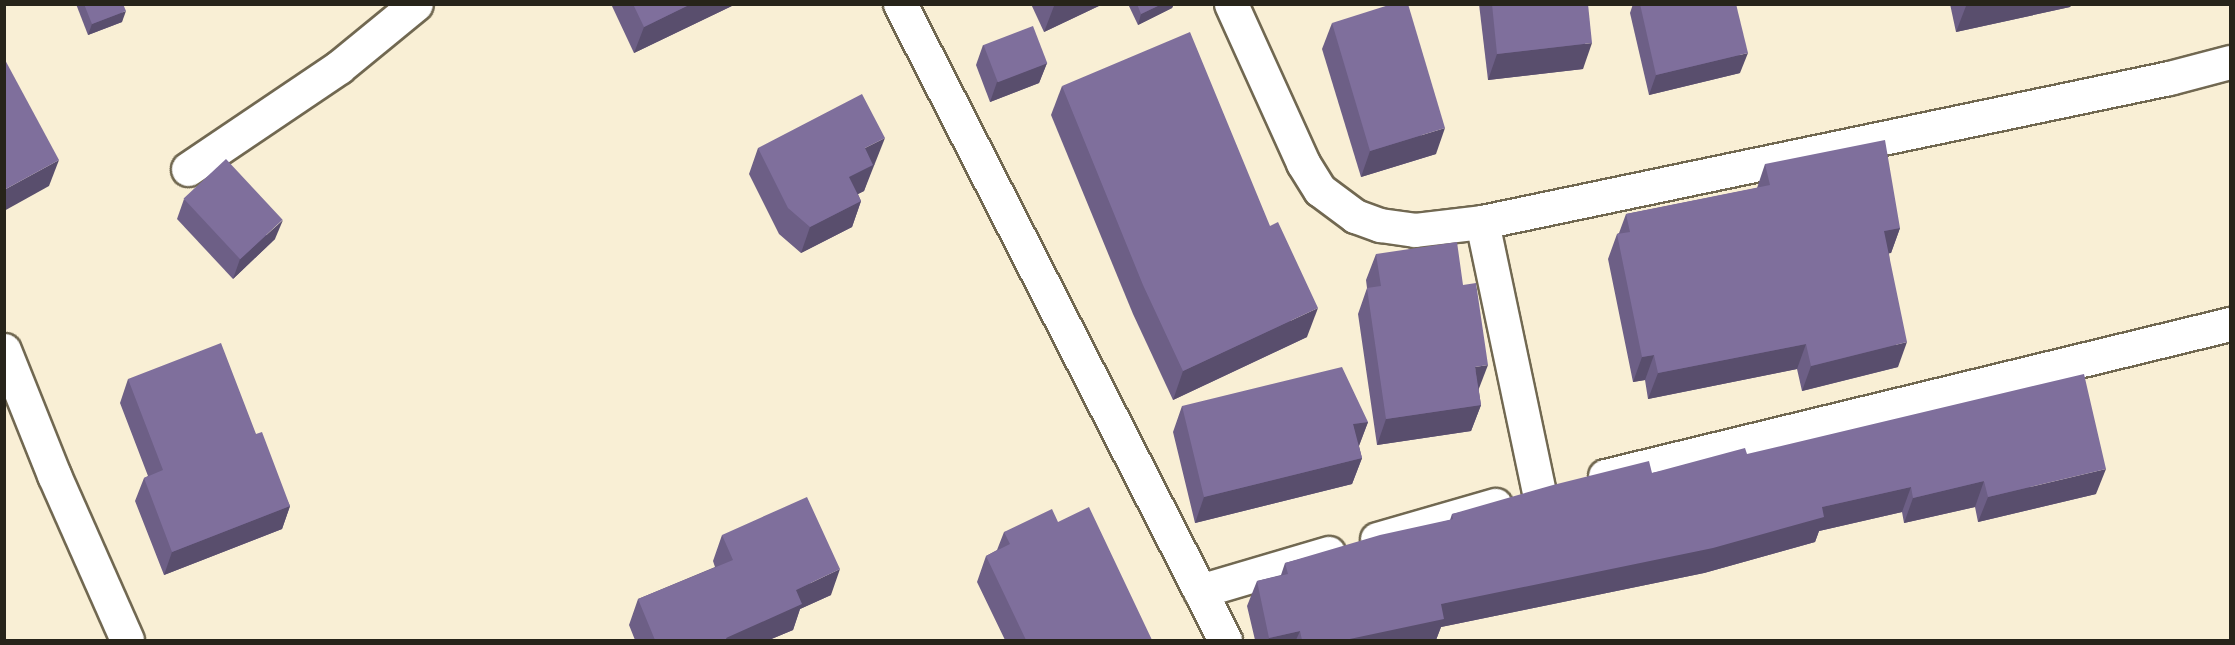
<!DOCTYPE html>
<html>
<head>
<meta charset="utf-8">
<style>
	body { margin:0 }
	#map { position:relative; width:2235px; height:645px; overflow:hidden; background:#f9efd5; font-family:"Alegreya Sans",sans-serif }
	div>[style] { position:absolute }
	.roads { filter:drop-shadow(2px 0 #716851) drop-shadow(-2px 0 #716851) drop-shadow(0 2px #716851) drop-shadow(0 -2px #716851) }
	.minor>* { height:33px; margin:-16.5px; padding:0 16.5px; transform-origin:16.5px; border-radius:16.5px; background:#fff }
	.wall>* { inset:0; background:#6d5f86 }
	.shaded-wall>* { inset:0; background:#594e6d }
	.building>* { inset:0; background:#7f6f9c; transform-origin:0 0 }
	span { translate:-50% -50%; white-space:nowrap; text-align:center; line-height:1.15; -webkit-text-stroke:4.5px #fff; paint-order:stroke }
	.frame { position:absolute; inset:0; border:6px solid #27241a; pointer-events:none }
</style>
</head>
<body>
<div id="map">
	<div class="roads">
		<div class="minor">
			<i style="left:900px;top:4px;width:714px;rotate:62.93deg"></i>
			<i style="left:1231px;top:4px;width:175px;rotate:65.6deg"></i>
			<i style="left:1303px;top:163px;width:32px;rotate:58deg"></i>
			<i style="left:1320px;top:190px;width:44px;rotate:36.6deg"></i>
			<i style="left:1355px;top:216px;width:27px;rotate:20deg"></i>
			<i style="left:1380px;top:225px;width:35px;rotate:8deg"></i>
			<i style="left:1415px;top:230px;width:67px;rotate:-6.8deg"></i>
			<i style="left:1482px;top:222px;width:702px;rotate:-11.84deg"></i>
			<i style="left:2169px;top:78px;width:63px;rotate:-14.7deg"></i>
			<i style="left:188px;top:169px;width:182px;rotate:-34deg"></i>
			<i style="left:339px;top:67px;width:99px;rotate:-39.3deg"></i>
			<i style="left:1482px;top:222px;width:276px;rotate:78.1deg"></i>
			<i style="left:4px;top:350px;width:135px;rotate:68.2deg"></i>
			<i style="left:54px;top:475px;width:180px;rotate:66.1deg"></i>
			<i style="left:1605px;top:476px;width:643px;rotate:-13.67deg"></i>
			<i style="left:1377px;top:539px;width:123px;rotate:-16.1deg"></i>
			<i style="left:1200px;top:591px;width:134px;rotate:-16.5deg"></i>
		</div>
	</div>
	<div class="wall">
		<i style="clip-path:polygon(76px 4px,123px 4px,122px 22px,88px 35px)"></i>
		<i style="clip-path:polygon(611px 4px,736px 4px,634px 53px)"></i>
		<i style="clip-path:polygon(1031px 4px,1103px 4px,1044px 32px)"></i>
		<i style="clip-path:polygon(1128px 4px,1174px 4px,1172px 8px,1138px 25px)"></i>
		<i style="clip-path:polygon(1479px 4px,1588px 4px,1583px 69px,1488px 80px)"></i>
		<i style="clip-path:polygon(1633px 4px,1736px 4px,1740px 73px,1649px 95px,1630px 13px)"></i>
		<i style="clip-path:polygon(1950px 4px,2072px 4px,2070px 7px,1956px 32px)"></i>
		<i style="clip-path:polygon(1332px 23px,1436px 154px,1361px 177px,1322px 49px)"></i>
		<i style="clip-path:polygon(983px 45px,1047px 63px,1039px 83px,990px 102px,976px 65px)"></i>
		<i style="clip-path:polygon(1062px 86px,1307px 337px,1173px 400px,1133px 314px,1051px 115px)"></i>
		<i style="clip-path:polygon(758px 148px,875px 164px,873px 165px,864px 191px,858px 194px,861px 201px,852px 227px,801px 253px,779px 234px,749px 174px)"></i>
		<i style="clip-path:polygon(1765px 164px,1900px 228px,1891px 253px,1889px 253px,1898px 367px,1802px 391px,1797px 369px,1648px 399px,1645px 380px,1633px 382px,1608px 259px,1617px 234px,1619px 233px,1626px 214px,1757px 188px)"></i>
		<i style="clip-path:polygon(184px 199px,275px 239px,233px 279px,177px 219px)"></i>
		<i style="clip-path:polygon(1376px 254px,1463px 285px,1481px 405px,1471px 431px,1377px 445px,1358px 314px,1367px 288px,1366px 280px)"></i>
		<i style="clip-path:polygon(128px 379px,256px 434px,290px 506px,282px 529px,164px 575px,135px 501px,144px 478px,148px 476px,120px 403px)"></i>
		<i style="clip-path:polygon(1182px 406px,1368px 422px,1359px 446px,1362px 458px,1352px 484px,1195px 523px,1173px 432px)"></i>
		<i style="clip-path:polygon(1747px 454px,2096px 494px,1978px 522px,1975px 507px,1904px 523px,1902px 512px,1819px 531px,1815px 542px,1704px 573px,1441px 627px,1436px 640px,1255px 640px,1247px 606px,1257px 581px,1281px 575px,1285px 563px,1450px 520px,1452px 514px,1652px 473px)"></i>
		<i style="clip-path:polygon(1058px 522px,1152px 640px,1005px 640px,977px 582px,986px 556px,997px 550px,1004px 532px)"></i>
		<i style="clip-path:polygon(722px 535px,831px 595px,800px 609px,793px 630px,769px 640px,635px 640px,629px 625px,638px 599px,715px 567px,713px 561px)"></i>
	</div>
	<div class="shaded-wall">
		<i style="clip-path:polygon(691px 4px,736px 4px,634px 53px,644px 27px)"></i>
		<i style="clip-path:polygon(1057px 4px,1103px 4px,1044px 32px,1054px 6px)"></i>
		<i style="clip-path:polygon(1162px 4px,1174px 4px,1172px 8px,1138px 25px,1141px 14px)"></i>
		<i style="clip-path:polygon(1973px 4px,2072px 4px,2070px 7px,1956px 32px,1966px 6px)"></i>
		<i style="clip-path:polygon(126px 11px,122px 22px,88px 35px,92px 24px)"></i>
		<i style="clip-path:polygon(1592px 43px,1583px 69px,1488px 80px,1497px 54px)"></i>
		<i style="clip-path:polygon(1748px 53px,1740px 73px,1649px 95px,1656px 75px)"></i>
		<i style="clip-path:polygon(1047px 63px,1039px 83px,990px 102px,997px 82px)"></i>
		<i style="clip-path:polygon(1445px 128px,1436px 154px,1361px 177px,1370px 151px)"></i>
		<i style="clip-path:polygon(885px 138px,864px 191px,840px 203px,849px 177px,865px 148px)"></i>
		<i style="clip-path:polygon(59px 160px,49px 186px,4px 211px,4px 190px)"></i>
		<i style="clip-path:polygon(861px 201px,852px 227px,801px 253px,810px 227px)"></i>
		<i style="clip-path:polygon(283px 220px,275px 239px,233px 279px,240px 259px)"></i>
		<i style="clip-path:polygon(1900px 228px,1891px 253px,1875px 256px,1884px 231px)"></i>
		<i style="clip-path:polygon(1318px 308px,1307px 337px,1173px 400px,1183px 371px)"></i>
		<i style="clip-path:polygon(1907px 342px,1898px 367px,1802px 391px,1811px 366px)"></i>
		<i style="clip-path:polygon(1806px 344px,1797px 369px,1648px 399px,1658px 373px)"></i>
		<i style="clip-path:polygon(1654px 355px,1645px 380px,1633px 382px,1642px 357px)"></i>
		<i style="clip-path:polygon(1488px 365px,1478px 391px,1475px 367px)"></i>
		<i style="clip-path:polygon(1481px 405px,1471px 431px,1377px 445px,1386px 419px)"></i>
		<i style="clip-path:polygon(1368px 422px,1358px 448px,1353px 424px)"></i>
		<i style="clip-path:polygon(1362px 458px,1352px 484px,1195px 523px,1204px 497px)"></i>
		<i style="clip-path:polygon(2106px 469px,2096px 494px,1978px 522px,1988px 497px)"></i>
		<i style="clip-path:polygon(1984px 481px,1975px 507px,1904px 523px,1913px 498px)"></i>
		<i style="clip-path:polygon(1911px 487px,1902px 512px,1819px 531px,1815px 542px,1704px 573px,1441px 627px,1436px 640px,1345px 640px,1441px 604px,1822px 507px)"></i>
		<i style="clip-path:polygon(290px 506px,282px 529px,164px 575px,172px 552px)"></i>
		<i style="clip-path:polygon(840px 569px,831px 595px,800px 609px,793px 630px,769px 640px,725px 640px,726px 638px,796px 590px)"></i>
		<i style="clip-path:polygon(1300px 631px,1296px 640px,1268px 640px,1269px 638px)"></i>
	</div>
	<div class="building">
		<i style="clip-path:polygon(84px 4px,123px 4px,126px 11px,92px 24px)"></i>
		<i style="clip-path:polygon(633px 4px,691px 4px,644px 27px)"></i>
		<i style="clip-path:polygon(1137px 4px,1162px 4px,1141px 14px)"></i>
		<i style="clip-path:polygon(1392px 4px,1408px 4px,1445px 128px,1370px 151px,1332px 23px)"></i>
		<i style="clip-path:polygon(1492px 4px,1588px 4px,1592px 43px,1497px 54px)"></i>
		<i style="clip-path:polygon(1640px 4px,1736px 4px,1748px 53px,1656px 75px)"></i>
		<i style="left:1033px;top:26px;width:40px;height:53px;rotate:69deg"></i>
		<i style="clip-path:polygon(1190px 32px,1270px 226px,1278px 222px,1318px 308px,1183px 371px,1143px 285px,1062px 86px)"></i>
		<i style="clip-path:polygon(4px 58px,59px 160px,4px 190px)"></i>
		<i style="clip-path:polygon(862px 94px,885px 138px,865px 148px,873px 165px,849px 177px,861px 201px,810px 227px,788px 208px,758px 148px)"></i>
		<i style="clip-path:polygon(1885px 140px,1900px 228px,1884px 231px,1907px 342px,1811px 366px,1806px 344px,1658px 373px,1654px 355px,1642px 357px,1617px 234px,1630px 232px,1626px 214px,1770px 185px,1765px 164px)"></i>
		<i style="left:226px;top:159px;width:83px;height:58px;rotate:47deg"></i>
		<i style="clip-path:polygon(1457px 242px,1463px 285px,1476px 283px,1488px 365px,1475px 367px,1481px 405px,1386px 419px,1367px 288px,1381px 286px,1376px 254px)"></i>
		<i style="clip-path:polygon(221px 343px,256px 434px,262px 432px,290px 506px,172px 552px,144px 478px,163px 470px,128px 379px)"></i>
		<i style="clip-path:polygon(1342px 367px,1368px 422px,1353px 424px,1362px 458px,1204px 497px,1182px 406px)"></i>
		<i style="clip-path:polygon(2084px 374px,2106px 469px,1988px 497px,1984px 481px,1913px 498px,1911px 487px,1822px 507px,1824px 517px,1713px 548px,1441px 604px,1444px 619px,1345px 640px,1302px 640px,1300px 631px,1269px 638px,1257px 581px,1288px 574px,1285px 563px,1380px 535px,1453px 519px,1452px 514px,1553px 485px,1649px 461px,1652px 473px,1745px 448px,1747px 454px)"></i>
		<i style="clip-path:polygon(807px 497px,840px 569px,796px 590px,802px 604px,726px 638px,727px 640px,655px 640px,638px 599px,733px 560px,722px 535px)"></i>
		<i style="clip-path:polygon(1089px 507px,1152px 640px,1026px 640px,986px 556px,1010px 544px,1004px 532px,1052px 509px,1058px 522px)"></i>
	</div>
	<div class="frame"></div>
</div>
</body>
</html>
